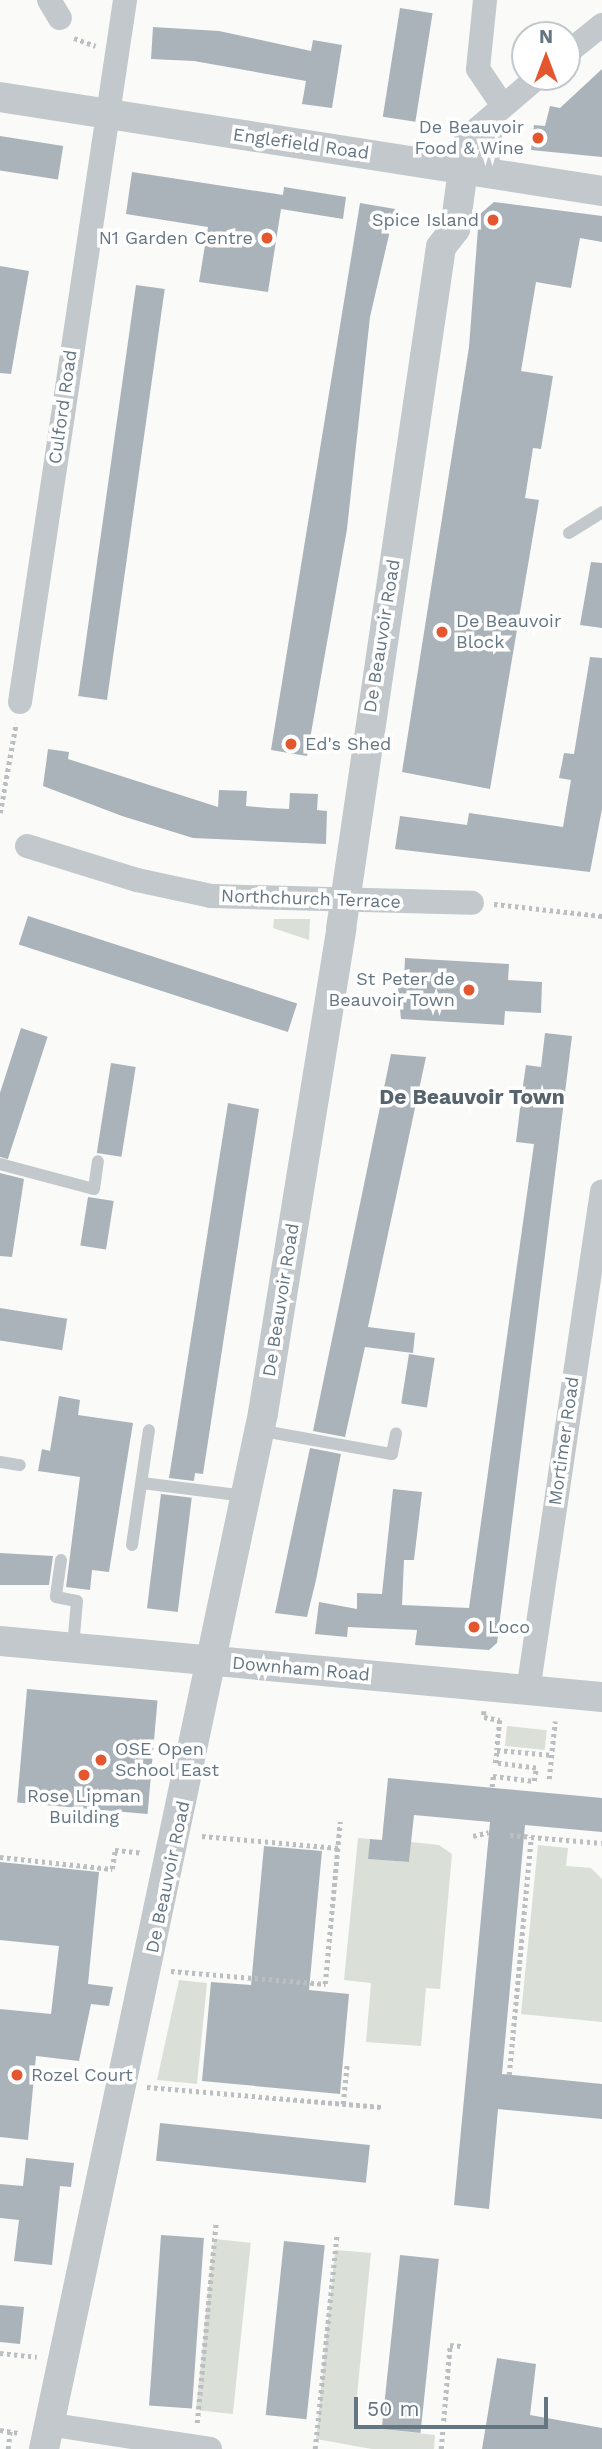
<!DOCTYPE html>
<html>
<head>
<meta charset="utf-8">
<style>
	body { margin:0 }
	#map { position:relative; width:602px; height:2449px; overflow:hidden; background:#fafaf8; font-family:"Work Sans",sans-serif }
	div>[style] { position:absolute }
	.green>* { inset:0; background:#dadfd7; transform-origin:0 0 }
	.building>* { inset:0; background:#aab3b9; transform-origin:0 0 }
	.path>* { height:4.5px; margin-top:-2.25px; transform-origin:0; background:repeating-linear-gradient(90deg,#bbbfc2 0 3.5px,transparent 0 7px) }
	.service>* { height:12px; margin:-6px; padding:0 6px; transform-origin:6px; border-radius:6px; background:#c3c8cc }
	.minor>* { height:24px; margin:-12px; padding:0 12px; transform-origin:12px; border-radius:12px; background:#c3c8cc }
	.tertiary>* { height:30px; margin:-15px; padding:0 15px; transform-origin:15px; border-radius:15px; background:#c3c8cc }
	.dots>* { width:19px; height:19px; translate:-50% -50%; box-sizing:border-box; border:4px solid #fff; border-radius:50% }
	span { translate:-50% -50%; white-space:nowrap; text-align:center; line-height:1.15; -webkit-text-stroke:7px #fff; paint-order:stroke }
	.poi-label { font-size:18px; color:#657683 }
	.right { translate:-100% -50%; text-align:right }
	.left { translate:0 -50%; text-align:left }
	.street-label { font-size:18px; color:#657683 }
	.quarter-label { font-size:21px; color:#57646e; font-weight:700 }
	.north { position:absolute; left:511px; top:21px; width:70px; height:70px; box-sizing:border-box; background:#fff; border:2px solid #c1c8cd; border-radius:50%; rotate:0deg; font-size:19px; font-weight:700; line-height:28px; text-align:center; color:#657683 }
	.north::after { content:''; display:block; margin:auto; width:24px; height:32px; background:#e4572e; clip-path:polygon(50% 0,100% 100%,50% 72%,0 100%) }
	.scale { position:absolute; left:354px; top:2397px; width:194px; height:32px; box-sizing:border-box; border:4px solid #657683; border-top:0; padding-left:9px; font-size:21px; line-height:24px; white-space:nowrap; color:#657683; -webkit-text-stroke:5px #fff; paint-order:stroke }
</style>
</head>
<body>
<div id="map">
	<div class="green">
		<i style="clip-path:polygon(274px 919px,310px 919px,309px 940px,273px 928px)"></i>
		<i style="left:507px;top:1726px;width:40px;height:20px;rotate:6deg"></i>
		<i style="clip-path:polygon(358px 1838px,370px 1839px,369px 1859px,409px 1862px,411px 1842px,439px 1845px,452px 1854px,440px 1989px,426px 1988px,421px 2046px,366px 2042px,371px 1983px,344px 1980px)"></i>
		<i style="clip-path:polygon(538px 1845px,568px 1848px,566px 1866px,591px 1868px,602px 1879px,602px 2022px,521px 2014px)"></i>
		<i style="clip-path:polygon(179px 1980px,207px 1983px,197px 2084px,157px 2080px)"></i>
		<i style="left:214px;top:2239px;width:37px;height:172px;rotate:6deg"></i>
		<i style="clip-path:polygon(335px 2250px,371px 2253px,354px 2426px,435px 2435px,434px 2449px,372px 2449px,316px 2439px)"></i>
	</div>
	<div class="building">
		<i style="left:400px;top:8px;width:33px;height:110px;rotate:9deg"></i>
		<i style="clip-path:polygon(153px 27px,219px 31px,311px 51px,313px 40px,342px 45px,332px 108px,302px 104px,306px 81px,194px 61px,151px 59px)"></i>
		<i style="clip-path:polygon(602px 69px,602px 157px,531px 150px,534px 125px,545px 126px,550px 106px,560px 108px)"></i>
		<i style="left:0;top:136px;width:64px;height:34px;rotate:9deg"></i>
		<i style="clip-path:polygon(132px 172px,283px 195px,284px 187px,346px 197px,343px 219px,281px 209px,268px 292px,199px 282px,208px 227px,126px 214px)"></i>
		<i style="clip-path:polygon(494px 202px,602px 216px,602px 242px,580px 238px,571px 288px,536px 282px,521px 371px,553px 376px,541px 449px,533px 448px,525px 498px,539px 500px,490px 789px,402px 772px,469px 347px,479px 215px)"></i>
		<i style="clip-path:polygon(360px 203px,395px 209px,370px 317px,347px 529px,307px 756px,271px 750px)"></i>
		<i style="clip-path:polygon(0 266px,29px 271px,11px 374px,0 373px)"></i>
		<i style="left:136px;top:285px;width:29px;height:415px;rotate:8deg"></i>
		<i style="clip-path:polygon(591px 562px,602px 563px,602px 628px,580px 625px)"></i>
		<i style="clip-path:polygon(590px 657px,602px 658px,602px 809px,590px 872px,395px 849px,400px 816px,467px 825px,469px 813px,563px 827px,571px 780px,559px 778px,564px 753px,574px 754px)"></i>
		<i style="clip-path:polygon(48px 749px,69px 752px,68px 759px,218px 807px,219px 790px,247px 791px,246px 806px,268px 808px,289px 809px,290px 793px,318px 794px,317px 810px,327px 811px,326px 844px,193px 838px,122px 816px,43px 786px)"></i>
		<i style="left:28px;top:916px;width:283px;height:30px;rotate:18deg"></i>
		<i style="clip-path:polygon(405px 958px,509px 964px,508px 980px,542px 982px,541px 1013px,505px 1011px,504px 1025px,401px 1019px,397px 979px,404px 979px)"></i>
		<i style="left:21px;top:1028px;width:28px;height:129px;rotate:18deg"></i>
		<i style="clip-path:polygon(545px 1033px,572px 1036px,497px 1643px,489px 1650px,415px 1645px,417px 1630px,348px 1627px,347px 1637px,315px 1634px,319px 1602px,357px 1609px,357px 1593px,382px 1594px,393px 1489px,422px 1492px,414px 1560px,404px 1560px,402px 1605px,469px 1608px,534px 1144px,516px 1142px,522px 1092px,526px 1065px,541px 1067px)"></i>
		<i style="clip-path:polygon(391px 1054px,426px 1057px,368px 1327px,415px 1333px,413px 1353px,365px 1347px,345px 1437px,313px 1431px)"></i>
		<i style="left:111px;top:1063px;width:25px;height:91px;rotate:9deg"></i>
		<i style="clip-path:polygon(228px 1103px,259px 1109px,203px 1474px,195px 1473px,194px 1481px,169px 1478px)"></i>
		<i style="clip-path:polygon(0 1173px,24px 1179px,12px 1257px,0 1256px)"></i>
		<i style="left:88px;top:1197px;width:26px;height:49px;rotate:9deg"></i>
		<i style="left:0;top:1308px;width:68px;height:32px;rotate:9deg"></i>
		<i style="left:409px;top:1354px;width:26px;height:50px;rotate:9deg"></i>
		<i style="clip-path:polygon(59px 1396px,80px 1400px,78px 1415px,133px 1423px,109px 1572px,92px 1570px,90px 1590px,66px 1587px,80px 1477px,38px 1471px,42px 1449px,50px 1451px)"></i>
		<i style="clip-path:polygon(310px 1448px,341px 1454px,316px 1580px,307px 1617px,275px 1613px)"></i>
		<i style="left:161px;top:1494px;width:31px;height:115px;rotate:7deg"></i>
		<i style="clip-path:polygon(0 1553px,53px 1556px,49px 1585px,0 1585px)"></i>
		<i style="left:27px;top:1689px;width:131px;height:114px;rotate:5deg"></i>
		<i style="clip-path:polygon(388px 1778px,602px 1798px,602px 1832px,525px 1825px,502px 2074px,602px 2084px,602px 2119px,498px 2109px,489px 2209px,454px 2205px,490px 1822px,414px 1815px,409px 1862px,368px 1859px,370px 1839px,382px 1840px)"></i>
		<i style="clip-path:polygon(264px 1846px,322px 1851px,309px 1990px,349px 1994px,340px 2094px,202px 2081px,211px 1982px,251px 1985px)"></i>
		<i style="clip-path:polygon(0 1862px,99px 1872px,88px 1984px,113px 1987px,109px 2006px,91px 2004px,79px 2061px,36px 2056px,28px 2140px,0 2137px,0 2009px,51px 2014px,59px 1946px,0 1940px)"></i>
		<i style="left:160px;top:2123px;width:211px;height:38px;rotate:6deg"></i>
		<i style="clip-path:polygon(26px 2158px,74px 2163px,71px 2187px,60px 2186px,52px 2265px,14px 2261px,19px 2220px,0 2218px,0 2184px,23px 2186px)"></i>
		<i style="left:161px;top:2235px;width:43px;height:171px;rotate:4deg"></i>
		<i style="left:284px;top:2241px;width:41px;height:175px;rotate:6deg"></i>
		<i style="left:400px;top:2255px;width:39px;height:175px;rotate:6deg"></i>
		<i style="clip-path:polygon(0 2305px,24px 2307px,20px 2344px,0 2342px)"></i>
		<i style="clip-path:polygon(497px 2358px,536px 2364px,530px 2415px,602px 2428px,602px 2449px,482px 2449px)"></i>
	</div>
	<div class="path">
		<i style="left:74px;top:38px;width:23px;rotate:20deg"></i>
		<i style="left:0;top:813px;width:91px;rotate:-79.9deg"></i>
		<i style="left:494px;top:904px;width:109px;rotate:6.3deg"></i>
		<i style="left:484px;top:1711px;width:6px;rotate:90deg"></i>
		<i style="left:484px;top:1717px;width:16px;rotate:11deg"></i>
		<i style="left:500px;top:1720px;width:30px;rotate:96deg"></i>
		<i style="left:549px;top:1779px;width:58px;rotate:-84.1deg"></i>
		<i style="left:492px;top:1787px;width:11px;rotate:-85deg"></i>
		<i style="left:493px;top:1776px;width:41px;rotate:7deg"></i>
		<i style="left:534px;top:1781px;width:13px;rotate:-81deg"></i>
		<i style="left:536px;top:1768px;width:41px;rotate:-173deg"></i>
		<i style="left:495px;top:1763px;width:13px;rotate:-81deg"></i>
		<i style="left:497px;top:1750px;width:55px;rotate:5.2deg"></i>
		<i style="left:510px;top:1835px;width:21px;rotate:5deg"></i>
		<i style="left:202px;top:1836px;width:137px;rotate:5deg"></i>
		<i style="left:473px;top:1836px;width:16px;rotate:-14deg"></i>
		<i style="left:0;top:1857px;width:113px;rotate:6.1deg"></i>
		<i style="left:112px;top:1869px;width:19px;rotate:-81deg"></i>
		<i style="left:115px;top:1850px;width:27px;rotate:6deg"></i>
		<i style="left:171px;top:1971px;width:155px;rotate:4.8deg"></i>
		<i style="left:325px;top:1984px;width:163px;rotate:-84.7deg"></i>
		<i style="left:509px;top:2075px;width:239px;rotate:-84.7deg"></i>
		<i style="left:531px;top:1837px;width:71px;rotate:4.8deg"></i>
		<i style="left:147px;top:2087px;width:235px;rotate:4.9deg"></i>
		<i style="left:343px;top:2104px;width:41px;rotate:-84.4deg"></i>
		<i style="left:0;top:2353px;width:37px;rotate:6deg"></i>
		<i style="left:197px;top:2423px;width:202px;rotate:-84.6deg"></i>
		<i style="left:0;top:2430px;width:20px;rotate:9deg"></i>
		<i style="left:8px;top:2449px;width:18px;rotate:-84deg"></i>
		<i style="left:315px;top:2449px;width:216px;rotate:-84.2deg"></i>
		<i style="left:441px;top:2449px;width:104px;rotate:-85.1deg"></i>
		<i style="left:450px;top:2345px;width:11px;rotate:5deg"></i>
	</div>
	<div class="service">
		<i style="left:569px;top:533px;width:39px;rotate:-32deg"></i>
		<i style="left:0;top:1164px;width:97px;rotate:14.9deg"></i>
		<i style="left:94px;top:1189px;width:28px;rotate:-82deg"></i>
		<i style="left:258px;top:1430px;width:136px;rotate:10.2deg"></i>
		<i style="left:392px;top:1454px;width:21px;rotate:-79deg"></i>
		<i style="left:0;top:1462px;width:20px;rotate:9deg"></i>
		<i style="left:142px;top:1483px;width:104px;rotate:7.2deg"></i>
		<i style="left:132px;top:1545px;width:116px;rotate:-81.6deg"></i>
		<i style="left:61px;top:1560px;width:37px;rotate:98deg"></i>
		<i style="left:56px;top:1597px;width:21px;rotate:11deg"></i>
		<i style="left:77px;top:1601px;width:46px;rotate:95deg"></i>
	</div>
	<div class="minor">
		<i style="left:49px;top:0;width:21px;rotate:59deg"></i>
		<i style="left:485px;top:0;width:69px;rotate:95.8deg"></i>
		<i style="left:478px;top:69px;width:45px;rotate:56deg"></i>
		<i style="left:567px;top:53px;width:45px;rotate:-38.7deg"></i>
		<i style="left:481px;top:129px;width:13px;rotate:48deg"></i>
		<i style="left:490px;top:139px;width:33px;rotate:97deg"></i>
		<i style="left:447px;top:166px;width:39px;rotate:-53deg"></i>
		<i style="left:470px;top:135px;width:89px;rotate:-40.5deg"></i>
		<i style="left:20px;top:702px;width:710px;rotate:-81.49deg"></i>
		<i style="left:27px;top:846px;width:115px;rotate:17.2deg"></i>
		<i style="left:137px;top:880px;width:76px;rotate:12.2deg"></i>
		<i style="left:211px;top:896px;width:261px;rotate:1.5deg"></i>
		<i style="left:528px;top:1691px;width:505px;rotate:-81.58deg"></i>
		<i style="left:47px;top:2424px;width:165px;rotate:8.7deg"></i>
	</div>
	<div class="tertiary">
		<i style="left:0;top:97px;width:609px;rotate:8.87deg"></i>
		<i style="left:0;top:1641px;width:605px;rotate:5.31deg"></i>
		<i style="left:44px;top:2449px;width:1059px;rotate:-78.06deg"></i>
		<i style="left:263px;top:1413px;width:490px;rotate:-80.8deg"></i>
		<i style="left:341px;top:929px;width:689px;rotate:-81.66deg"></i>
		<i style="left:441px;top:247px;width:23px;rotate:-52deg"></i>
		<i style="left:455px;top:229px;width:61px;rotate:-82.4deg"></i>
	</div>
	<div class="dots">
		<i style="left:538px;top:138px;background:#e4572e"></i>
		<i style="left:493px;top:220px;background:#e4572e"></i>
		<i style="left:267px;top:238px;background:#e4572e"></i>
		<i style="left:442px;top:632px;background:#e4572e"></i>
		<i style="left:291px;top:744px;background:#e4572e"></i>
		<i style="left:469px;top:990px;background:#e4572e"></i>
		<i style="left:474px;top:1627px;background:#e4572e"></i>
		<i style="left:101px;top:1760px;background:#e4572e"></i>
		<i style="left:84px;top:1775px;background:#e4572e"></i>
		<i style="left:17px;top:2075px;background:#e4572e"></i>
	</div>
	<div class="poi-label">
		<span class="right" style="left:524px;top:138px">De Beauvoir<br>Food &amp; Wine</span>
		<span class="right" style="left:479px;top:220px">Spice Island</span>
		<span class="right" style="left:253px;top:238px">N1 Garden Centre</span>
		<span class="left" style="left:456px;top:632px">De Beauvoir<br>Block</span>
		<span class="left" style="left:305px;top:744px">Ed's Shed</span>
		<span class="right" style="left:455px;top:990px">St Peter de<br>Beauvoir Town</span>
		<span class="left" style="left:488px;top:1627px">Loco</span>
		<span class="left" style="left:115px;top:1760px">OSE Open<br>School East</span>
		<span style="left:84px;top:1807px">Rose Lipman<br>Building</span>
		<span class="left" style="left:31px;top:2075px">Rozel Court</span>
	</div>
	<div class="street-label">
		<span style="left:301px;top:144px;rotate:8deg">Englefield Road</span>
		<span style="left:63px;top:407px;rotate:-82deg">Culford Road</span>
		<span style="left:382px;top:636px;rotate:-81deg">De Beauvoir Road</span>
		<span style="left:311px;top:899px;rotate:2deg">Northchurch Terrace</span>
		<span style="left:281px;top:1300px;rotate:-81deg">De Beauvoir Road</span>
		<span style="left:564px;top:1441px;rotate:-82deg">Mortimer Road</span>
		<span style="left:301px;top:1669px;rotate:5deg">Downham Road</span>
		<span style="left:168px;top:1877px;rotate:-78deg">De Beauvoir Road</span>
	</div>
	<div class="quarter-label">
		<span style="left:472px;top:1097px">De Beauvoir Town</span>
	</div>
	<div class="north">N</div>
	<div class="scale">50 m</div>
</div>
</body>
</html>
